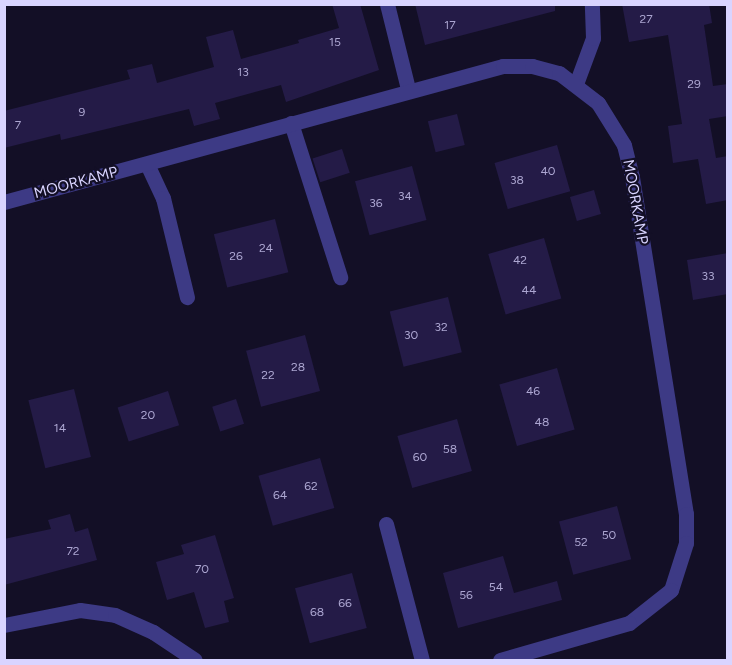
<!DOCTYPE html>
<html>
<head>
<meta charset="utf-8">
<style>
	body { margin:0 }
	#map { position:relative; width:732px; height:665px; overflow:hidden; background:#130f26; font-family:Figtree,sans-serif }
	div>[style] { position:absolute }
	.building>* { inset:0; background:#241b47; transform-origin:0 0 }
	.minor>* { height:15px; margin:-7.5px; padding:0 7.5px; transform-origin:7.5px; border-radius:7.5px; background:#3d3a85 }
	span { translate:-50% -50%; white-space:nowrap; text-align:center; line-height:1.15; -webkit-text-stroke:4.5px #130f26; paint-order:stroke }
	.number-label { font-size:12px; color:#aca6d1 }
	.number-label span { -webkit-text-stroke-width:0 }
	.street-label { font-size:15px; color:#d9d4ff }
	.frame { position:absolute; inset:0; border:6px solid #d9d4ff; pointer-events:none }
</style>
</head>
<body>
<div id="map">
	<div class="building">
		<i style="clip-path:polygon(332px 4px,360px 4px,379px 70px,286px 102px,281px 85px,215px 103px,220px 119px,194px 126px,189px 109px,61px 140px,60px 134px,4px 148px,4px 111px,130px 79px,127px 70px,152px 64px,157px 83px,214px 67px,206px 37px,233px 30px,241px 59px,299px 43px,298px 40px,339px 28px)"></i>
		<i style="clip-path:polygon(415px 4px,555px 4px,555px 11px,425px 45px)"></i>
		<i style="clip-path:polygon(622px 4px,709px 4px,712px 23px,704px 25px,713px 86px,728px 84px,728px 116px,709px 119px,716px 158px,728px 156px,728px 200px,706px 204px,698px 159px,673px 163px,668px 126px,682px 124px,668px 35px,629px 42px)"></i>
		<i style="left:457px;top:114px;width:32px;height:30px;rotate:76deg"></i>
		<i style="left:557px;top:145px;width:48px;height:65px;rotate:74deg"></i>
		<i style="left:342px;top:149px;width:25px;height:31px;rotate:72deg"></i>
		<i style="left:412px;top:166px;width:56px;height:59px;rotate:75deg"></i>
		<i style="left:594px;top:190px;width:25px;height:25px;rotate:74deg"></i>
		<i style="left:275px;top:219px;width:55px;height:63px;rotate:76deg"></i>
		<i style="left:544px;top:238px;width:63px;height:58px;rotate:74deg"></i>
		<i style="clip-path:polygon(728px 253px,728px 294px,693px 300px,687px 260px)"></i>
		<i style="left:448px;top:297px;width:57px;height:60px;rotate:76deg"></i>
		<i style="left:305px;top:335px;width:58px;height:61px;rotate:75deg"></i>
		<i style="left:557px;top:368px;width:64px;height:60px;rotate:74deg"></i>
		<i style="left:74px;top:389px;width:70px;height:47px;rotate:76deg"></i>
		<i style="left:168px;top:391px;width:36px;height:53px;rotate:72deg"></i>
		<i style="left:236px;top:399px;width:26px;height:25px;rotate:72deg"></i>
		<i style="left:457px;top:419px;width:54px;height:62px;rotate:74deg"></i>
		<i style="left:320px;top:458px;width:52px;height:64px;rotate:74deg"></i>
		<i style="left:617px;top:506px;width:55px;height:60px;rotate:75deg"></i>
		<i style="clip-path:polygon(70px 514px,75px 532px,88px 528px,97px 560px,4px 585px,4px 539px,51px 529px,48px 520px)"></i>
		<i style="clip-path:polygon(215px 535px,234px 598px,224px 601px,229px 622px,205px 628px,194px 592px,167px 600px,156px 562px,184px 554px,181px 545px)"></i>
		<i style="clip-path:polygon(503px 556px,514px 593px,557px 581px,562px 600px,458px 628px,443px 573px)"></i>
		<i style="left:352px;top:573px;width:57px;height:59px;rotate:75deg"></i>
	</div>
	<div class="minor">
		<i style="left:387px;top:4px;width:88px;rotate:76.1deg"></i>
		<i style="left:576px;top:84px;width:49px;rotate:-69.7deg"></i>
		<i style="left:593px;top:38px;width:34px;rotate:-92deg"></i>
		<i style="left:291px;top:123px;width:162px;rotate:72.3deg"></i>
		<i style="left:147px;top:164px;width:38px;rotate:65deg"></i>
		<i style="left:163px;top:198px;width:102px;rotate:76.4deg"></i>
		<i style="left:4px;top:202px;width:517px;rotate:-15.25deg"></i>
		<i style="left:503px;top:66px;width:29px"></i>
		<i style="left:532px;top:66px;width:28px;rotate:15deg"></i>
		<i style="left:559px;top:73px;width:49px;rotate:37.6deg"></i>
		<i style="left:598px;top:103px;width:49px;rotate:58.2deg"></i>
		<i style="left:624px;top:145px;width:33px;rotate:76deg"></i>
		<i style="left:632px;top:177px;width:341px;rotate:80.9deg"></i>
		<i style="left:686px;top:514px;width:29px;rotate:90deg"></i>
		<i style="left:686px;top:543px;width:49px;rotate:107.7deg"></i>
		<i style="left:671px;top:590px;width:53px;rotate:141.8deg"></i>
		<i style="left:629px;top:623px;width:134px;rotate:164deg"></i>
		<i style="left:386px;top:524px;width:141px;rotate:75.2deg"></i>
		<i style="left:4px;top:625px;width:77px;rotate:-11.2deg"></i>
		<i style="left:80px;top:610px;width:35px;rotate:8deg"></i>
		<i style="left:115px;top:615px;width:42px;rotate:24.1deg"></i>
		<i style="left:153px;top:632px;width:50px;rotate:33.7deg"></i>
	</div>
	<div class="number-label">
		<span style="left:646px;top:20px">27</span>
		<span style="left:450px;top:26px">17</span>
		<span style="left:335px;top:43px">15</span>
		<span style="left:243px;top:73px">13</span>
		<span style="left:694px;top:85px">29</span>
		<span style="left:82px;top:113px">9</span>
		<span style="left:18px;top:126px">7</span>
		<span style="left:548px;top:172px">40</span>
		<span style="left:517px;top:181px">38</span>
		<span style="left:405px;top:197px">34</span>
		<span style="left:376px;top:204px">36</span>
		<span style="left:266px;top:249px">24</span>
		<span style="left:236px;top:257px">26</span>
		<span style="left:520px;top:261px">42</span>
		<span style="left:708px;top:277px">33</span>
		<span style="left:529px;top:291px">44</span>
		<span style="left:441px;top:328px">32</span>
		<span style="left:411px;top:336px">30</span>
		<span style="left:298px;top:368px">28</span>
		<span style="left:268px;top:376px">22</span>
		<span style="left:533px;top:392px">46</span>
		<span style="left:148px;top:416px">20</span>
		<span style="left:542px;top:423px">48</span>
		<span style="left:60px;top:429px">14</span>
		<span style="left:450px;top:450px">58</span>
		<span style="left:420px;top:458px">60</span>
		<span style="left:311px;top:487px">62</span>
		<span style="left:280px;top:496px">64</span>
		<span style="left:609px;top:536px">50</span>
		<span style="left:581px;top:543px">52</span>
		<span style="left:73px;top:552px">72</span>
		<span style="left:202px;top:570px">70</span>
		<span style="left:496px;top:588px">54</span>
		<span style="left:466px;top:596px">56</span>
		<span style="left:345px;top:604px">66</span>
		<span style="left:317px;top:613px">68</span>
	</div>
	<div class="street-label">
		<span style="left:76px;top:183px;rotate:-15deg">MOORKAMP</span>
		<span style="left:635px;top:202px;rotate:80deg">MOORKAMP</span>
	</div>
	<div class="frame"></div>
</div>
</body>
</html>
